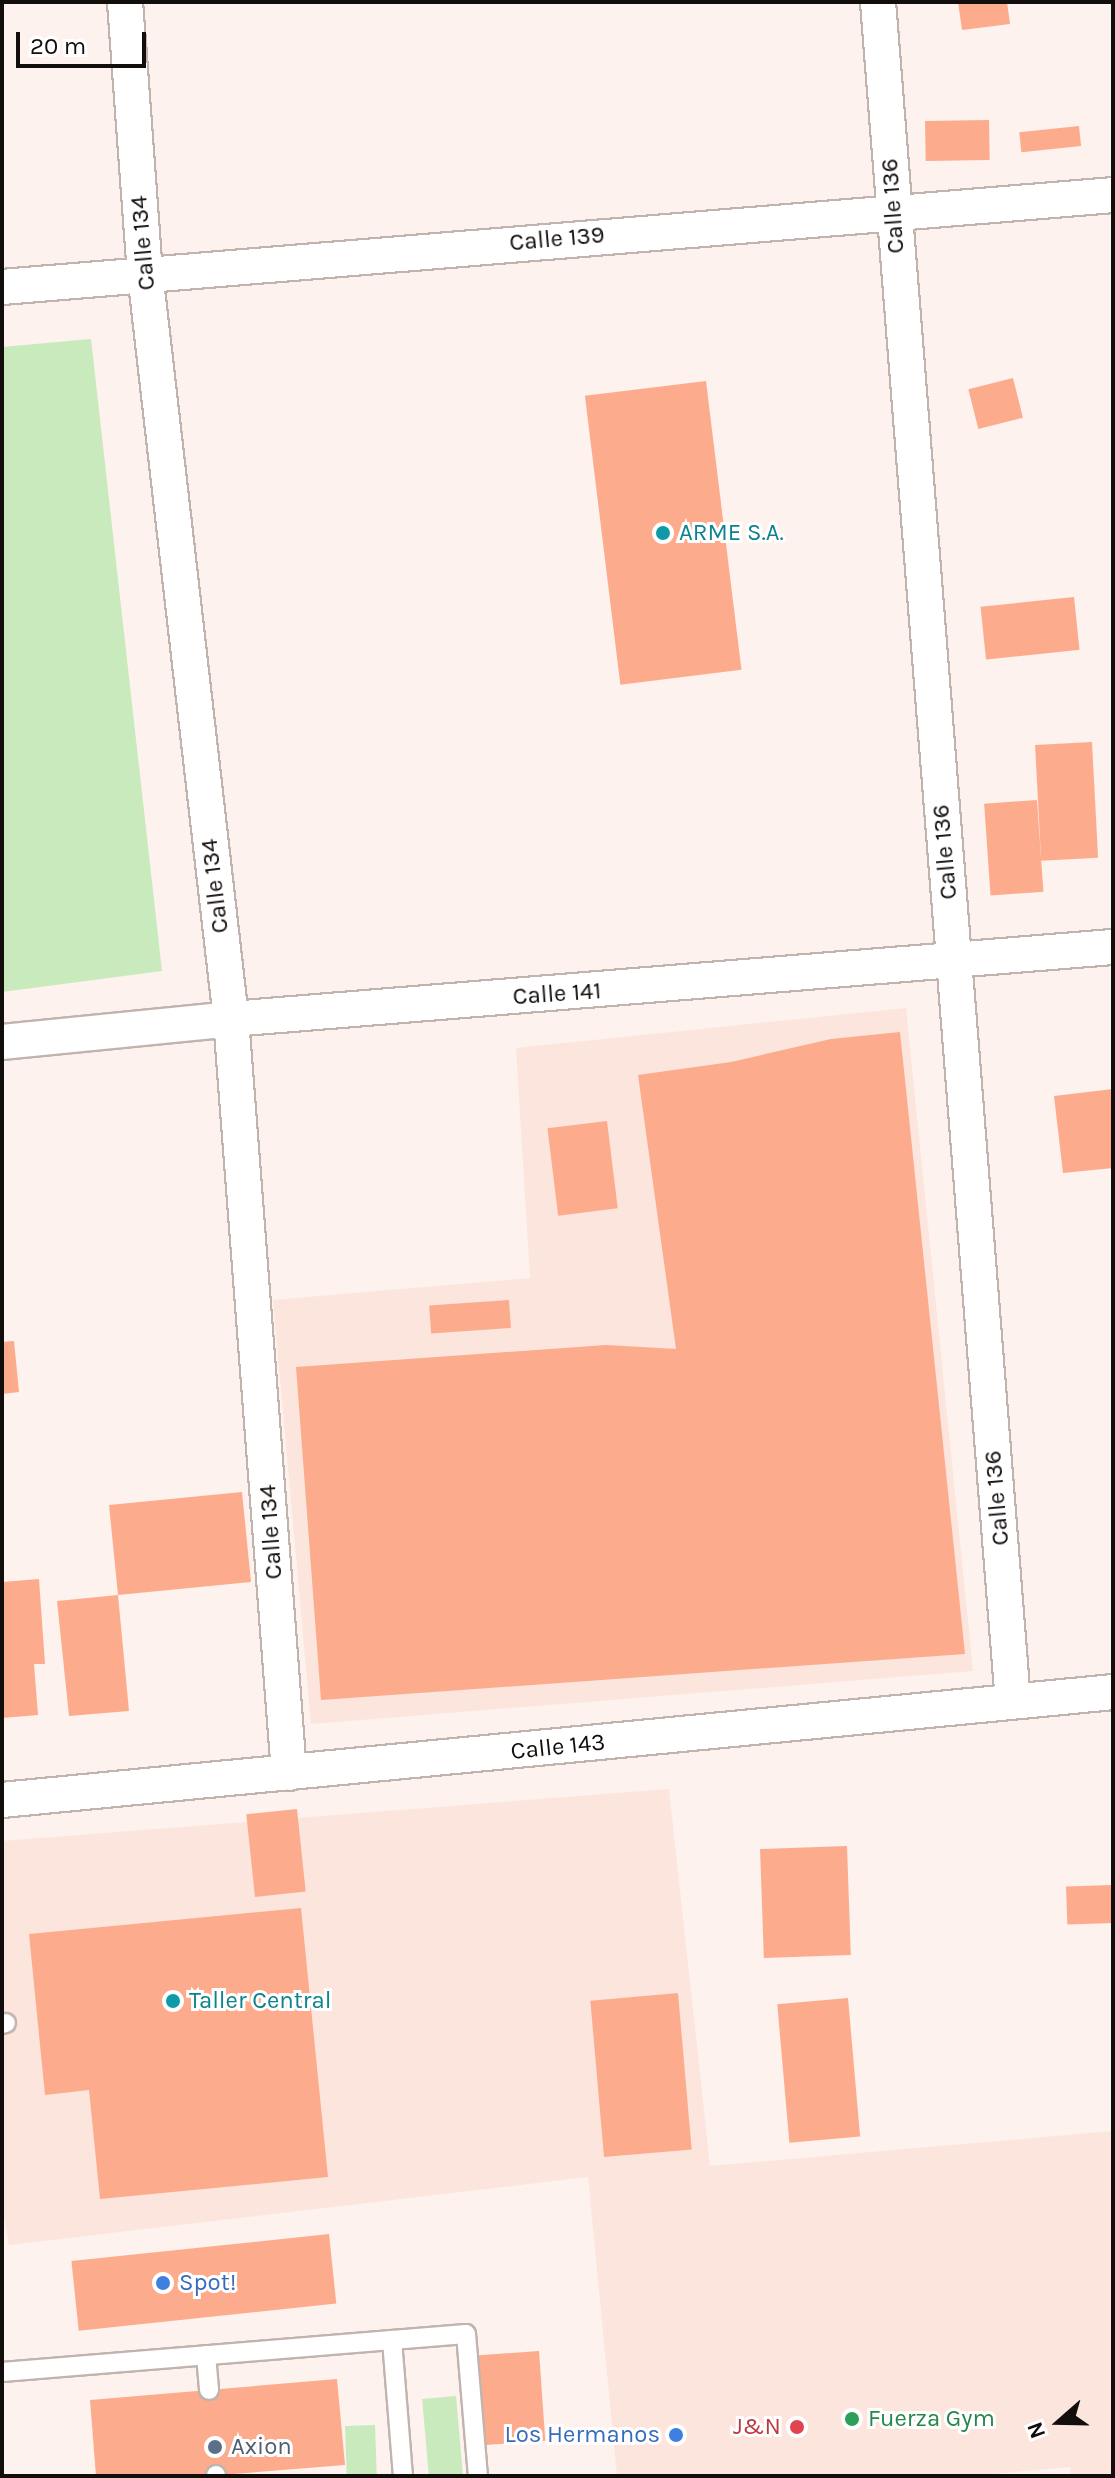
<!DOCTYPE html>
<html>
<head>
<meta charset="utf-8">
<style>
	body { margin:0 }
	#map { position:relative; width:1115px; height:2478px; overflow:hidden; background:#fdf2ed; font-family:Karla,sans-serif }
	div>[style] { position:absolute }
	.built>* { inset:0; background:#fce5dd }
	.green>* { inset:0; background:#c9eabc; transform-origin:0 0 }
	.building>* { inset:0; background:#fcac8d; transform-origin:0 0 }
	.roads { filter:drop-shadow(2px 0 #c1b3ae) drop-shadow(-2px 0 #c1b3ae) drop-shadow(0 2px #c1b3ae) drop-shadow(0 -2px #c1b3ae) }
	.lane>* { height:18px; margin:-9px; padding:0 9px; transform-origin:9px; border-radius:9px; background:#fff }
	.street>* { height:34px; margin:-17px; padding:0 17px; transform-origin:17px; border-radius:17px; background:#fff }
	.dots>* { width:22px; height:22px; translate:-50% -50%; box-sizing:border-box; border:4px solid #fff; border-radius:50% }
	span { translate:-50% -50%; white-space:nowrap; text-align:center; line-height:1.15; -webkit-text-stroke:6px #fff; paint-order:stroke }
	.street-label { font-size:24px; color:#120e0c }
	.culture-label { font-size:24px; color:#0d838f }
	.left { translate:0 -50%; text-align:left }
	.shop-label { font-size:24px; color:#366cbe }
	.right { translate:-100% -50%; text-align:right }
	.leisure-label { font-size:24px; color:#27864d }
	.health-label { font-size:24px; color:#be3a42 }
	.service-label { font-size:24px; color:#4e5e75 }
	.frame { position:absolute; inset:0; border:4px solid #120e0c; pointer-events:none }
	.north { position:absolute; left:1019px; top:2382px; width:80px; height:80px; -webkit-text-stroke:6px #fff; paint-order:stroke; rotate:250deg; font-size:22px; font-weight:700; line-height:32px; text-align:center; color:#120e0c }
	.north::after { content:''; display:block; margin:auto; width:28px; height:36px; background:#120e0c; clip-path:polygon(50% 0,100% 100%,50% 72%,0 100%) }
	.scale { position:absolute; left:16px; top:32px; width:130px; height:36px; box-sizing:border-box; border:4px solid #120e0c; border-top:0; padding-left:10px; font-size:24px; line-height:28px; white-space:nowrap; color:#120e0c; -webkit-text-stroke:6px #fff; paint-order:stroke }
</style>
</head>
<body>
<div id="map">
	<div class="built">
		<i style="clip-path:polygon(906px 1008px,973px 1671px,311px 1724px,273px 1300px,530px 1278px,516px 1048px)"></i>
		<i style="clip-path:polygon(669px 1789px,710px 2166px,1113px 2131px,1113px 2476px,1071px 2476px,1070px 2467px,969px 2476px,617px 2476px,588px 2177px,9px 2245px,2px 2206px,2px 1841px)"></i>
	</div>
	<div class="green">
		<i style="clip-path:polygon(91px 339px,162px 971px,2px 992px,2px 347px)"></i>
		<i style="left:456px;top:2396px;width:80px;height:34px;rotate:85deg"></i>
		<i style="left:375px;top:2425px;width:51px;height:30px;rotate:88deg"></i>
	</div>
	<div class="building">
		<i style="clip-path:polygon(958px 2px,1007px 2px,1010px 24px,962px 30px)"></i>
		<i style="left:989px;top:120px;width:40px;height:64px;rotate:89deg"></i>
		<i style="left:1079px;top:126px;width:20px;height:60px;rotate:84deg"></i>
		<i style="left:1013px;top:378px;width:41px;height:46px;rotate:76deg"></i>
		<i style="left:706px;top:381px;width:291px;height:122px;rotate:83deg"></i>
		<i style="left:1074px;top:597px;width:53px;height:94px;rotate:84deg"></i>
		<i style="left:1092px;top:742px;width:116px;height:57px;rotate:87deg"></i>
		<i style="left:1037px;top:800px;width:92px;height:53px;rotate:86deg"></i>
		<i style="clip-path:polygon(900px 1032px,965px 1654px,321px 1700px,296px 1367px,606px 1345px,676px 1349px,638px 1075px,731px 1062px,831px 1039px)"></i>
		<i style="clip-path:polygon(1113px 1089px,1113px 1168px,1063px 1173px,1054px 1096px)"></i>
		<i style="left:607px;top:1121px;width:88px;height:60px;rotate:83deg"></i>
		<i style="left:509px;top:1300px;width:28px;height:80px;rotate:86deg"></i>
		<i style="clip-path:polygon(14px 1341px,19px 1392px,2px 1394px,2px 1342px)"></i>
		<i style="clip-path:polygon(242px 1492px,251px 1582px,118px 1595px,129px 1711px,69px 1716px,57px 1601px,118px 1595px,109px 1505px)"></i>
		<i style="clip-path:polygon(39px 1579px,45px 1664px,34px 1664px,38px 1715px,2px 1718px,2px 1582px)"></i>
		<i style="left:297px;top:1809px;width:83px;height:51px;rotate:84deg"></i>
		<i style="left:847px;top:1846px;width:109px;height:87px;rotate:88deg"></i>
		<i style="left:1112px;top:1885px;width:38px;height:46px;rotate:88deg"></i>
		<i style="clip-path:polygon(301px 1908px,328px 2177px,100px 2199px,89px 2090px,45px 2095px,29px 1934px)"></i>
		<i style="left:678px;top:1993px;width:157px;height:88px;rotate:85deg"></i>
		<i style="left:848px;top:1998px;width:139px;height:71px;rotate:85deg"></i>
		<i style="left:329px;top:2234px;width:70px;height:259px;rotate:84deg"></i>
		<i style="left:539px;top:2351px;width:90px;height:64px;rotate:86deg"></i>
		<i style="clip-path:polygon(337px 2379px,345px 2465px,209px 2476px,96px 2476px,90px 2400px)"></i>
	</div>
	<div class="roads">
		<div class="lane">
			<i style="left:2px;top:2024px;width:4px;rotate:-14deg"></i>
			<i style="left:392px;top:2340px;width:74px;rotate:-4.6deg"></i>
			<i style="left:466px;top:2334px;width:143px;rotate:85.2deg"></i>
			<i style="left:206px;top:2355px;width:35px;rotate:85deg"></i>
			<i style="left:2px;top:2372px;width:391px;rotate:-4.7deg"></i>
			<i style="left:392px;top:2340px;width:136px;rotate:85.4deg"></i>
			<i style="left:216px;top:2475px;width:1px;rotate:90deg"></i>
		</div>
		<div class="street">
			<i style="left:125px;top:2px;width:272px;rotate:85.8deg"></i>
			<i style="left:145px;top:273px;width:751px;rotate:83.42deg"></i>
			<i style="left:231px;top:1019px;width:756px;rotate:85.6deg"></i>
			<i style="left:878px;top:2px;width:1705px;rotate:85.46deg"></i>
			<i style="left:2px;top:287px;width:1115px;rotate:-4.73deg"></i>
			<i style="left:2px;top:1042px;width:230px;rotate:-5.7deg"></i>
			<i style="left:231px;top:1019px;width:885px;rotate:-4.67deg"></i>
			<i style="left:2px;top:1800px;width:1116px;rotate:-5.55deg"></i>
		</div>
	</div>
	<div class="dots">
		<i style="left:663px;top:533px;background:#0f9aa8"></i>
		<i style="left:173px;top:2001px;background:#0f9aa8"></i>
		<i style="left:163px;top:2283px;background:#3f7fe0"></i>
		<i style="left:852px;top:2419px;background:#2e9e5b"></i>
		<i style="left:797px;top:2427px;background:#e0444e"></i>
		<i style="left:676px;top:2435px;background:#3f7fe0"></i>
		<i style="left:215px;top:2447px;background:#5c6f8a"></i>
	</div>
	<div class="street-label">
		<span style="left:893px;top:206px;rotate:-94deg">Calle 136</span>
		<span style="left:557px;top:239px;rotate:-5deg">Calle 139</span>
		<span style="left:143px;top:243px;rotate:-95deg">Calle 134</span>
		<span style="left:945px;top:852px;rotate:-95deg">Calle 136</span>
		<span style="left:215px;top:886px;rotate:-97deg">Calle 134</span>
		<span style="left:557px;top:994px;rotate:-4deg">Calle 141</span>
		<span style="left:997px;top:1498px;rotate:-95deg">Calle 136</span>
		<span style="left:271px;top:1532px;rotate:-94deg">Calle 134</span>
		<span style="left:558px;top:1747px;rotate:-6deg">Calle 143</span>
	</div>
	<div class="culture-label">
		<span class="left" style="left:679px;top:533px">ARME S.A.</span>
		<span class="left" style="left:189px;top:2001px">Taller Central</span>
	</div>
	<div class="shop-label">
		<span class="left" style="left:179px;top:2283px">Spot!</span>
		<span class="right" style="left:660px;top:2435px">Los Hermanos</span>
	</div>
	<div class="leisure-label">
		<span class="left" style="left:868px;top:2419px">Fuerza Gym</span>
	</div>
	<div class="health-label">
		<span class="right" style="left:781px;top:2427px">J&amp;N</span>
	</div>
	<div class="service-label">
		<span class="left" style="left:231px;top:2447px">Axion</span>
	</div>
	<div class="frame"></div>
	<div class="north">N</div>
	<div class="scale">20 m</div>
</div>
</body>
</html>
